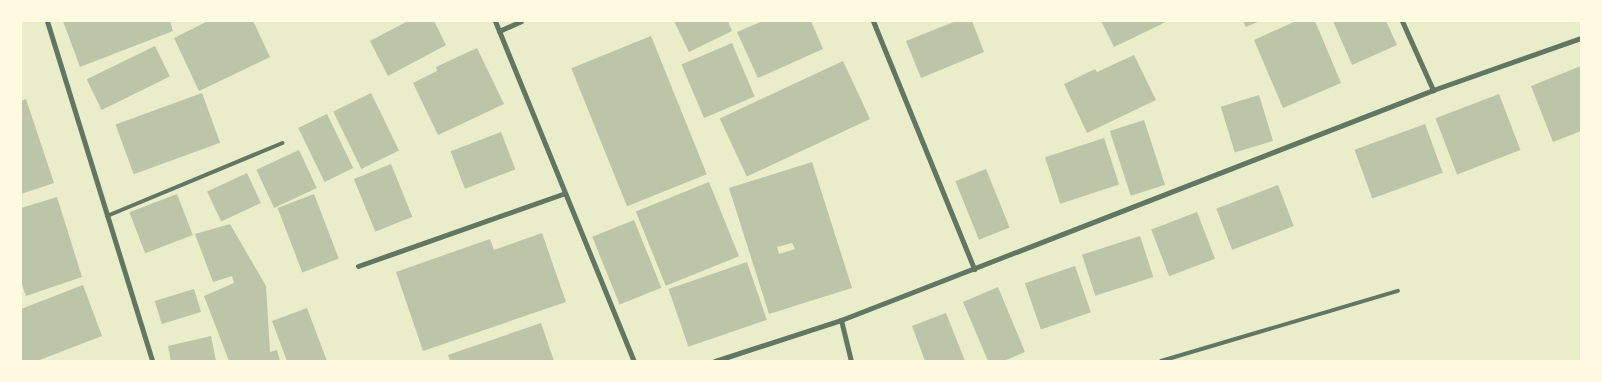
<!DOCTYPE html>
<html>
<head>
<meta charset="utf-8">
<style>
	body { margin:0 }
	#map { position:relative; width:1602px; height:382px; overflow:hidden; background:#e9edc9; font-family:Helvetica,sans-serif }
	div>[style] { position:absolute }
	.building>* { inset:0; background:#bcc5a7; transform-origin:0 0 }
	.service>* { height:4px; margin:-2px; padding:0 2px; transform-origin:2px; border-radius:2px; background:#617663 }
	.minor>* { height:5px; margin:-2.5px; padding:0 2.5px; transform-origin:2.5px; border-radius:2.5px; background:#617663 }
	span { translate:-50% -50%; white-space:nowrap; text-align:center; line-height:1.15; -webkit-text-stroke:4px #fefae0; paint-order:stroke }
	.frame { position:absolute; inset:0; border:22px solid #fefae0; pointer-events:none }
</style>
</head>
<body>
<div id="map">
	<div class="building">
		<i style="clip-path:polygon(63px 21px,170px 21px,173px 31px,80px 67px)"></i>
		<i style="clip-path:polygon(208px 21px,253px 21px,270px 57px,199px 91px,174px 38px)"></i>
		<i style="clip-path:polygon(408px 21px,434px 21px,446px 45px,388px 76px,370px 41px)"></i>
		<i style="clip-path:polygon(674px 21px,728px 21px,732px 31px,689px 52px)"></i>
		<i style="clip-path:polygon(763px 21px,811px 21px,823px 49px,758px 78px,737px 32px)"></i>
		<i style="clip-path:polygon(956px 21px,972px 21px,984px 52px,921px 78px,906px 41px)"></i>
		<i style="clip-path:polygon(1101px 21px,1168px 21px,1114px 47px)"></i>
		<i style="clip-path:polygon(1243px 21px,1260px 21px,1246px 27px)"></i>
		<i style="clip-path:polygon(1296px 21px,1315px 21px,1341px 83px,1283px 108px,1254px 40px)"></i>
		<i style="clip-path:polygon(1333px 21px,1386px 21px,1397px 45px,1352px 65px)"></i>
		<i style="left:651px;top:36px;width:149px;height:86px;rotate:68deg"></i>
		<i style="left:732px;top:43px;width:58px;height:55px;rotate:67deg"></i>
		<i style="left:155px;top:46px;width:34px;height:76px;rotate:64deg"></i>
		<i style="clip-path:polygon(477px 48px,504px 104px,438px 135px,413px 83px,437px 71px,436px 67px)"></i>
		<i style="clip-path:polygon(1134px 55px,1156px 100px,1087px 133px,1064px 84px,1095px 69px,1097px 72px)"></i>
		<i style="left:843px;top:61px;width:64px;height:136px;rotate:65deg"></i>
		<i style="clip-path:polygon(1581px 66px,1581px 131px,1553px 142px,1531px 86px)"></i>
		<i style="left:202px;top:93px;width:53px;height:92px;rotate:70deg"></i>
		<i style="left:371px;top:93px;width:64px;height:42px;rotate:64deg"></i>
		<i style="left:1499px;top:94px;width:60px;height:68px;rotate:69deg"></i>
		<i style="left:1259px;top:95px;width:48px;height:40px;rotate:73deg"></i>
		<i style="clip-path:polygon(26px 99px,54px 183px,21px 194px,21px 101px)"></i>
		<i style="left:327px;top:114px;width:60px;height:32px;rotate:64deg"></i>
		<i style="left:1144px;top:120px;width:68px;height:36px;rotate:72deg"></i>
		<i style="left:1425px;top:124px;width:52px;height:75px;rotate:70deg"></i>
		<i style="left:501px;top:132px;width:40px;height:54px;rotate:69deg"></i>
		<i style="left:1104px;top:138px;width:49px;height:62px;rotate:72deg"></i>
		<i style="left:299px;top:150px;width:42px;height:47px;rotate:65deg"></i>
		<i style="clip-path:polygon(evenodd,812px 162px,852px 288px,769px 314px,729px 188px,812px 162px,792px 243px,795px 249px,779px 254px,777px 247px,792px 243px)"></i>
		<i style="left:391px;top:164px;width:57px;height:40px;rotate:68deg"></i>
		<i style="left:986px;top:169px;width:63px;height:33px;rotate:68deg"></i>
		<i style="left:247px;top:173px;width:33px;height:44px;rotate:65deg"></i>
		<i style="left:709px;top:182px;width:80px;height:79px;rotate:68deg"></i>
		<i style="left:1278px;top:185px;width:44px;height:66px;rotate:69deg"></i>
		<i style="left:177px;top:194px;width:44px;height:51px;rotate:69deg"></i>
		<i style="left:314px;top:194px;width:69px;height:39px;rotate:69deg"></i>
		<i style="clip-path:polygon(57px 197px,82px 277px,26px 296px,21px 282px,21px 208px)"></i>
		<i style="left:1197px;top:212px;width:50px;height:49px;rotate:69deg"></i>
		<i style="left:634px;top:220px;width:73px;height:45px;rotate:68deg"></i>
		<i style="clip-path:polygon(230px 224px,266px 286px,270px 352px,277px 350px,280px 361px,229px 361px,204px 296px,234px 283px,232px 276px,213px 282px,195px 234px)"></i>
		<i style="clip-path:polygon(542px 233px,566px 302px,423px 351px,396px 272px,490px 239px,494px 250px)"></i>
		<i style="left:1140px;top:236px;width:43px;height:61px;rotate:72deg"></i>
		<i style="left:747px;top:262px;width:61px;height:83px;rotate:71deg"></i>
		<i style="left:1075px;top:266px;width:49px;height:53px;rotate:71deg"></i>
		<i style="clip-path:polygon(83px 285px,102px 336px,37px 361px,21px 361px,21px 309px)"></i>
		<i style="clip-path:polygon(998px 287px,1025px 352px,1004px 361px,988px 361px,963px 302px)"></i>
		<i style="left:194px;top:289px;width:24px;height:41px;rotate:73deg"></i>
		<i style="clip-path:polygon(307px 308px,327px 361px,287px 361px,272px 321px)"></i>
		<i style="clip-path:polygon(946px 313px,965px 361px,925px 361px,912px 326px)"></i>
		<i style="clip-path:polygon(541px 323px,554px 361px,450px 361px,448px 355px)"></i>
		<i style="clip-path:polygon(211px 336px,216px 361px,171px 361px,168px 346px)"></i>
	</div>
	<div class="service">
		<i style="left:107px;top:216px;width:190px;rotate:-22.6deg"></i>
		<i style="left:1161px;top:361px;width:247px;rotate:-16.5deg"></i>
	</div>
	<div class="minor">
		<i style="left:47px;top:21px;width:356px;rotate:72.8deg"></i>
		<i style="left:495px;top:21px;width:367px;rotate:67.8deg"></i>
		<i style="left:873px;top:21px;width:268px;rotate:67.8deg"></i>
		<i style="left:1402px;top:21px;width:76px;rotate:65.8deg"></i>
		<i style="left:499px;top:31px;width:24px;rotate:-24deg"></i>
		<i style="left:358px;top:266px;width:219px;rotate:-19.4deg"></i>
		<i style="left:841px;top:320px;width:42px;rotate:76.3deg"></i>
		<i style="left:715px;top:361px;width:133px;rotate:-18deg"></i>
		<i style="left:841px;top:320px;width:635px;rotate:-21.23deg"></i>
		<i style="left:1433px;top:90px;width:157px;rotate:-19.4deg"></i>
	</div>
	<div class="frame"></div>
</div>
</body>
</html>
